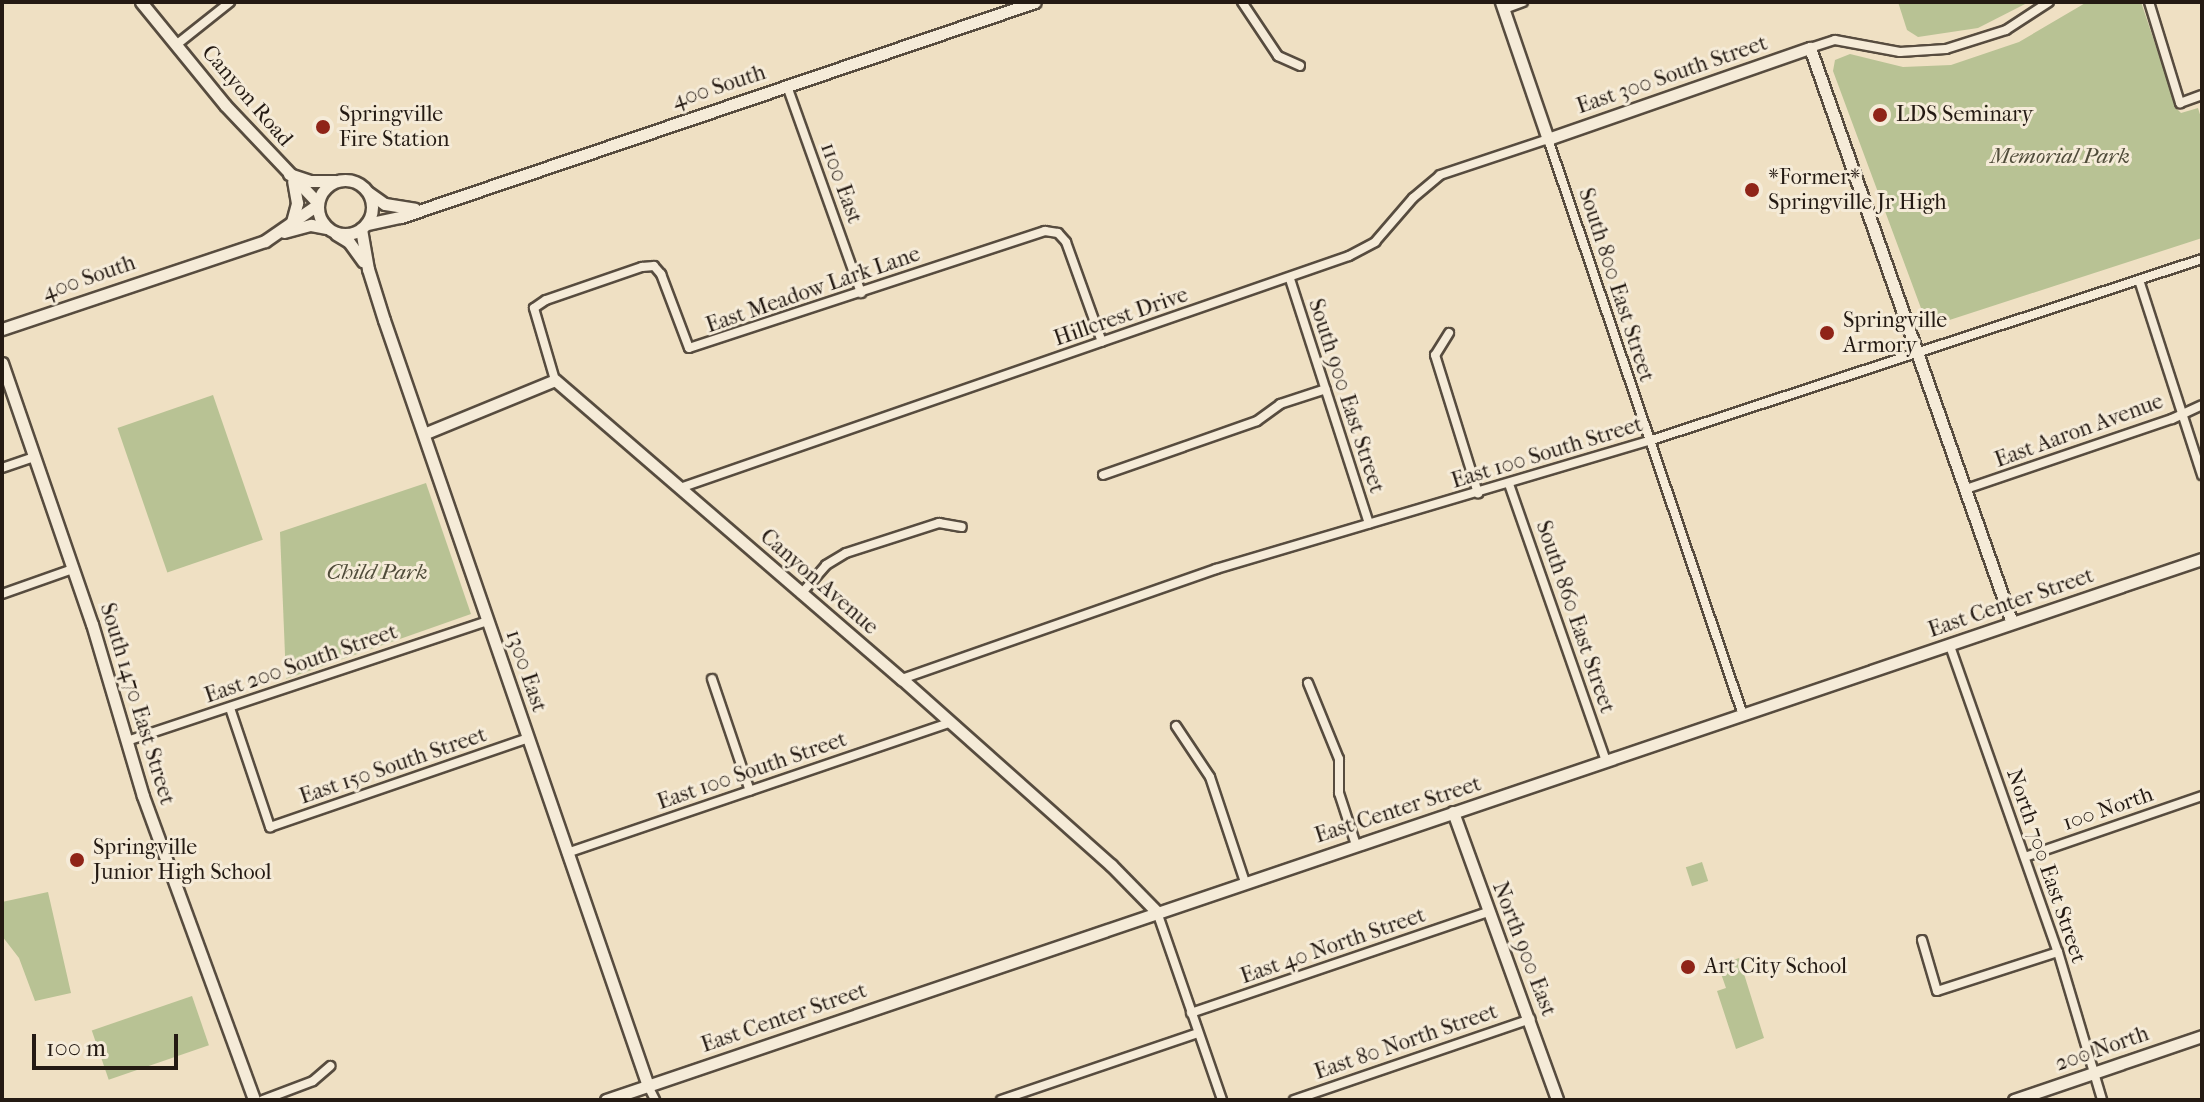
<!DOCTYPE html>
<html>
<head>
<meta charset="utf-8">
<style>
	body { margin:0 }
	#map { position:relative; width:2204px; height:1102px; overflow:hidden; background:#efe0c3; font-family:"IM FELL French Canon",serif }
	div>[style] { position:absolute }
	.green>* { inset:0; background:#b8c294; transform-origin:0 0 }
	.roads { filter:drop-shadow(2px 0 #574c3f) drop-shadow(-2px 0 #574c3f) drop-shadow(0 2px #574c3f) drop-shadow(0 -2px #574c3f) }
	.street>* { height:8px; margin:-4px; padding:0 4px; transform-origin:4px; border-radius:4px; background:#f5ebd8 }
	.secondary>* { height:11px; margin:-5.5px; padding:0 5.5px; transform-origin:5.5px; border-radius:5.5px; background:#f5ebd8 }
	.secondary>.ring { margin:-5.5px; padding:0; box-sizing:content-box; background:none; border:11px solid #f5ebd8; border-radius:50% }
	.dots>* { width:22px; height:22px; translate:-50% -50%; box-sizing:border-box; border:4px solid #f5ebd8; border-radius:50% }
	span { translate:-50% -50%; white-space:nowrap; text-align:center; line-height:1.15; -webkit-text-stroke:6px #f5ebd8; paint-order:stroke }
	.street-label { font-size:22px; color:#241a13 }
	.poi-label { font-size:22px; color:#241a13 }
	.left { translate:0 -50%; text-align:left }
	.park-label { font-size:22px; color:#504c3a; font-style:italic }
	.frame { position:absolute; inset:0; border:4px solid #241a13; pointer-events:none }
	.scale { position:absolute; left:32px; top:1034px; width:146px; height:36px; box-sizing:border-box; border:4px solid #241a13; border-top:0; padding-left:10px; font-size:24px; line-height:28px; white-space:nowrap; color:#241a13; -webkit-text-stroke:6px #f5ebd8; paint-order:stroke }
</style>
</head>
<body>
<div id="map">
	<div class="green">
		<i style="clip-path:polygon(1898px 2px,2029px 2px,1978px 28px,1918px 37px,1907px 30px)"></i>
		<i style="clip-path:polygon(2087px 2px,2141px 2px,2177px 109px,2181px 113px,2198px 108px,2202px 121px,2202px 238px,1928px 327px,1833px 71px,1835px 60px,1850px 54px,1903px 67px,1951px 65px,2019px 42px)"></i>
		<i style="left:213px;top:395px;width:153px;height:101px;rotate:71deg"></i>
		<i style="clip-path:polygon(426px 483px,471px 614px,286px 679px,280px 532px)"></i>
		<i style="left:1702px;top:862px;width:20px;height:17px;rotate:72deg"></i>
		<i style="clip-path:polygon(48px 892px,71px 993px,35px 1001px,19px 958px,2px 936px,2px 902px)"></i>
		<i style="clip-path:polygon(1739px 958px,1764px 1038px,1736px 1049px,1717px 991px,1726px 988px,1718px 965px)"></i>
		<i style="left:192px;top:996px;width:52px;height:106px;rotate:71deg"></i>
	</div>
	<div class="roads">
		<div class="street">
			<i style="left:1242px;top:2px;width:65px;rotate:56.3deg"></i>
			<i style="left:1278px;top:56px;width:24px;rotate:24deg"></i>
			<i style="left:2149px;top:2px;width:106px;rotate:72.9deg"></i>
			<i style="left:2180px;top:103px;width:23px;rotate:-20deg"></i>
			<i style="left:1504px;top:9px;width:20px;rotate:-20deg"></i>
			<i style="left:176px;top:45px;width:69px;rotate:-38.5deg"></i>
			<i style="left:1810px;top:48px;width:26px;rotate:-18deg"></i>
			<i style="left:1835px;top:40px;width:66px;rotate:10.5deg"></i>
			<i style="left:1900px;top:52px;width:46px;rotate:-3.7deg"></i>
			<i style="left:1946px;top:49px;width:63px;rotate:-17.6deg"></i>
			<i style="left:2006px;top:30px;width:51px;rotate:-33.1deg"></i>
			<i style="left:787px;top:86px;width:220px;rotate:70.3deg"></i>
			<i style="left:1290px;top:279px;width:257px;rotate:72.1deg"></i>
			<i style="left:2139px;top:280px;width:205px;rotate:72.1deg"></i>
			<i style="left:1449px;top:333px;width:26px;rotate:122deg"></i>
			<i style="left:1435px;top:355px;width:145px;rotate:72.7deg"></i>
			<i style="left:555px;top:380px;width:75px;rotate:-106.3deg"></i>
			<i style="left:534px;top:308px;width:14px;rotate:-34deg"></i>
			<i style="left:546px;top:300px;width:102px;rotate:-19deg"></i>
			<i style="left:642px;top:267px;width:12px;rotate:-5deg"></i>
			<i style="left:654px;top:266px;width:11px;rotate:49deg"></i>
			<i style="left:661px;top:274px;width:79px;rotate:69.3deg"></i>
			<i style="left:689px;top:348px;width:375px;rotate:-18.2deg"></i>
			<i style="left:1045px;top:231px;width:13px;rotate:9deg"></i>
			<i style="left:1058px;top:233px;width:12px;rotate:48deg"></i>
			<i style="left:1066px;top:242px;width:106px;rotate:70.2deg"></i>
			<i style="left:2px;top:468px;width:34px;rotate:-19deg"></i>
			<i style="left:1103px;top:475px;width:163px;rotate:-19.3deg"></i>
			<i style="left:1257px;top:421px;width:29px;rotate:-36deg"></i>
			<i style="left:1280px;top:404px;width:48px;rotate:-18.1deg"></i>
			<i style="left:1509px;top:484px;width:293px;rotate:70.7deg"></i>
			<i style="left:680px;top:488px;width:708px;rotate:-19.13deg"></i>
			<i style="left:1349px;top:256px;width:30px;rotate:-28deg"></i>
			<i style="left:1375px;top:242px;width:58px;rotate:-49.2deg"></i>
			<i style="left:1413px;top:198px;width:35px;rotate:-40deg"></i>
			<i style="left:1440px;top:175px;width:114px;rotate:-18.4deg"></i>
			<i style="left:1548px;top:139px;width:608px;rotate:71.3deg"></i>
			<i style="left:1966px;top:489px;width:218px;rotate:-18.8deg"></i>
			<i style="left:2172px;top:419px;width:33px;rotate:-25deg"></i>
			<i style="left:2px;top:594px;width:75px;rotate:-19.4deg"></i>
			<i style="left:801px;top:594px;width:38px;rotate:-49deg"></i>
			<i style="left:826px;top:565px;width:23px;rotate:-31deg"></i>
			<i style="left:846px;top:553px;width:98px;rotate:-17.9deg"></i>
			<i style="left:939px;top:523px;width:23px;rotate:10deg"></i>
			<i style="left:1950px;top:646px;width:324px;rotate:70.6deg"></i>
			<i style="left:2058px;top:952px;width:154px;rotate:73.4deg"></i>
			<i style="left:712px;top:679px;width:118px;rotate:71.3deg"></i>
			<i style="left:902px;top:679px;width:333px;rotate:-19.3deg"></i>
			<i style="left:1216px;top:569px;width:452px;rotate:-16.5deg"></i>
			<i style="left:1649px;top:441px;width:582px;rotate:-18.22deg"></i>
			<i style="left:1308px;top:683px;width:82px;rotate:67.8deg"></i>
			<i style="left:1339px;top:759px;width:34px;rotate:90deg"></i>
			<i style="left:1339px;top:793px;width:55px;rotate:71.9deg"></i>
			<i style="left:230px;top:708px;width:126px;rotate:71.4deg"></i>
			<i style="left:270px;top:827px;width:273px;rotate:-19deg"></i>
			<i style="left:1176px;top:726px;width:61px;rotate:56.3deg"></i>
			<i style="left:1210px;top:777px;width:111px;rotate:71.6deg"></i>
			<i style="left:127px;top:741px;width:380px;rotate:-18.4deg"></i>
			<i style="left:567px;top:853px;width:404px;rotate:-18.8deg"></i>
			<i style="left:2025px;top:857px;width:187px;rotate:-19deg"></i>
			<i style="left:1157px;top:912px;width:199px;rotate:70.9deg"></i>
			<i style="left:1922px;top:940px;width:53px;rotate:73.6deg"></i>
			<i style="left:1937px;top:991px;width:127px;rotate:-17.9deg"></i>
			<i style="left:1191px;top:1013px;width:313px;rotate:-18.8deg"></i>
			<i style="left:648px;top:1086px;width:16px;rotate:63deg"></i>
			<i style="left:263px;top:1100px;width:53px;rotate:-20.8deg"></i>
			<i style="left:313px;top:1081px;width:23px;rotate:-41deg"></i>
			<i style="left:1001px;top:1100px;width:208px;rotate:-18.8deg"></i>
			<i style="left:1294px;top:1100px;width:250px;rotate:-18.9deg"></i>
		</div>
		<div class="secondary">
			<i style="left:141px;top:2px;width:133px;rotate:50.8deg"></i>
			<i style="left:225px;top:105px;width:135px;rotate:46.5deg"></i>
			<i style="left:1501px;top:2px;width:145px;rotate:71.1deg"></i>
			<i style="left:1548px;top:139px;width:277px;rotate:-19.2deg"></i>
			<i style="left:1810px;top:48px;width:609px;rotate:70.64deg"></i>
			<i style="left:289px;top:174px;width:23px;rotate:18deg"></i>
			<i style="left:311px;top:181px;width:24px"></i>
			<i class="ring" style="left:318px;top:180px;width:43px;height:43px"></i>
			<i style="left:369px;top:193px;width:19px;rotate:35deg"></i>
			<i style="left:385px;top:204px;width:30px;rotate:9deg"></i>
			<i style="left:292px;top:222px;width:20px;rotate:-75deg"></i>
			<i style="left:297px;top:203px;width:22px;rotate:-100deg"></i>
			<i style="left:367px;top:224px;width:35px;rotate:-12deg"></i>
			<i style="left:401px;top:217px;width:669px;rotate:-18.73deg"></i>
			<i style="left:361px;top:229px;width:41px;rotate:80.1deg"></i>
			<i style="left:368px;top:269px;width:53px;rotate:72.6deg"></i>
			<i style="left:384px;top:320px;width:810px;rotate:70.98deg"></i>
			<i style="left:284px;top:232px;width:28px;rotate:-15deg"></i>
			<i style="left:311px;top:225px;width:16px;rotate:11deg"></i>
			<i style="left:336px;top:234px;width:15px;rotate:32deg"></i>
			<i style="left:349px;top:242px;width:24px;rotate:54deg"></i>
			<i style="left:2px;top:329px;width:277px;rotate:-18.5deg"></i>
			<i style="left:265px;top:241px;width:63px;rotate:-34.7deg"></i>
			<i style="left:2px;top:363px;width:276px;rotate:71deg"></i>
			<i style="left:92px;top:624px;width:179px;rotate:73.5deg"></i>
			<i style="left:143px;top:796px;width:324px;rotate:69.9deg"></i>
			<i style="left:426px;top:433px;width:139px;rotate:-22.3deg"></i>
			<i style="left:555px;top:380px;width:458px;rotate:40.8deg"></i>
			<i style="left:902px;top:679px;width:280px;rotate:41.7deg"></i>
			<i style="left:1111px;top:865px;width:66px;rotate:45.6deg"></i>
			<i style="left:1453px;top:812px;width:306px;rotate:70.1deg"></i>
			<i style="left:606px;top:1100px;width:1685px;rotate:-18.73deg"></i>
			<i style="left:2014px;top:1100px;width:199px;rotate:-18.8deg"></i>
		</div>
	</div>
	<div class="dots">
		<i style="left:1880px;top:115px;background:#8f2418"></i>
		<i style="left:323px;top:127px;background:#8f2418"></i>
		<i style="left:1752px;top:190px;background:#8f2418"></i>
		<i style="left:1827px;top:333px;background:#8f2418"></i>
		<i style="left:77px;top:860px;background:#8f2418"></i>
		<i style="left:1688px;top:967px;background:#8f2418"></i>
	</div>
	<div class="street-label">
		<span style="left:1672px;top:75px;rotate:-19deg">East 300 South Street</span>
		<span style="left:719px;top:87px;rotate:-18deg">400 South</span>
		<span style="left:247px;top:96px;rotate:49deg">Canyon Road</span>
		<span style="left:841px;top:183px;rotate:70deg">1100 East</span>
		<span style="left:89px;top:278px;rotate:-19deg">400 South</span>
		<span style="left:1616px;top:285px;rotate:72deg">South 800 East Street</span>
		<span style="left:813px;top:290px;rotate:-19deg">East Meadow Lark Lane</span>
		<span style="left:1121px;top:317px;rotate:-19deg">Hillcrest Drive</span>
		<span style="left:1346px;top:396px;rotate:72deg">South 900 East Street</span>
		<span style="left:2079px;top:431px;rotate:-20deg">East Aaron Avenue</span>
		<span style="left:1547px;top:453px;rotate:-17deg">East 100 South Street</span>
		<span style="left:819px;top:582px;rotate:41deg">Canyon Avenue</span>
		<span style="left:2011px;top:603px;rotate:-19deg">East Center Street</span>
		<span style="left:1575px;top:617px;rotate:71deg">South 860 East Street</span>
		<span style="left:301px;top:664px;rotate:-19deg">East 200 South Street</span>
		<span style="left:526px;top:671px;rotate:71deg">1300 East</span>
		<span style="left:137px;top:704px;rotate:73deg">South 1470 East Street</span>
		<span style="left:393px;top:766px;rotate:-19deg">East 150 South Street</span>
		<span style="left:752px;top:771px;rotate:-19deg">East 100 South Street</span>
		<span style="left:2108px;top:809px;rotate:-19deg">100 North</span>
		<span style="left:1398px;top:810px;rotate:-18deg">East Center Street</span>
		<span style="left:2046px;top:866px;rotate:71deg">North 700 East Street</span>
		<span style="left:1333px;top:946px;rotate:-19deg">East 40 North Street</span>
		<span style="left:1524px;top:949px;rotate:69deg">North 900 East</span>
		<span style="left:784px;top:1018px;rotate:-19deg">East Center Street</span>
		<span style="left:1406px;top:1042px;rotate:-19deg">East 80 North Street</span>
		<span style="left:2102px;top:1049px;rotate:-19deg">200 North</span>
	</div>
	<div class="poi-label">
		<span class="left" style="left:339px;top:127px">Springville<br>Fire Station</span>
		<span class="left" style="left:1896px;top:115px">LDS Seminary</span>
		<span class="left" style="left:1768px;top:190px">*Former*<br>Springville Jr High</span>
		<span class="left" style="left:1843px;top:333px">Springville<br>Armory</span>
		<span class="left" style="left:93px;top:860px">Springville<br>Junior High School</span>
		<span class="left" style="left:1704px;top:967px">Art City School</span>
	</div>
	<div class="park-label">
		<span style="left:2060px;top:157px">Memorial Park</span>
		<span style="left:377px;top:573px">Child Park</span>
	</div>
	<div class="frame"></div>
	<div class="scale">100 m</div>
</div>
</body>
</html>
